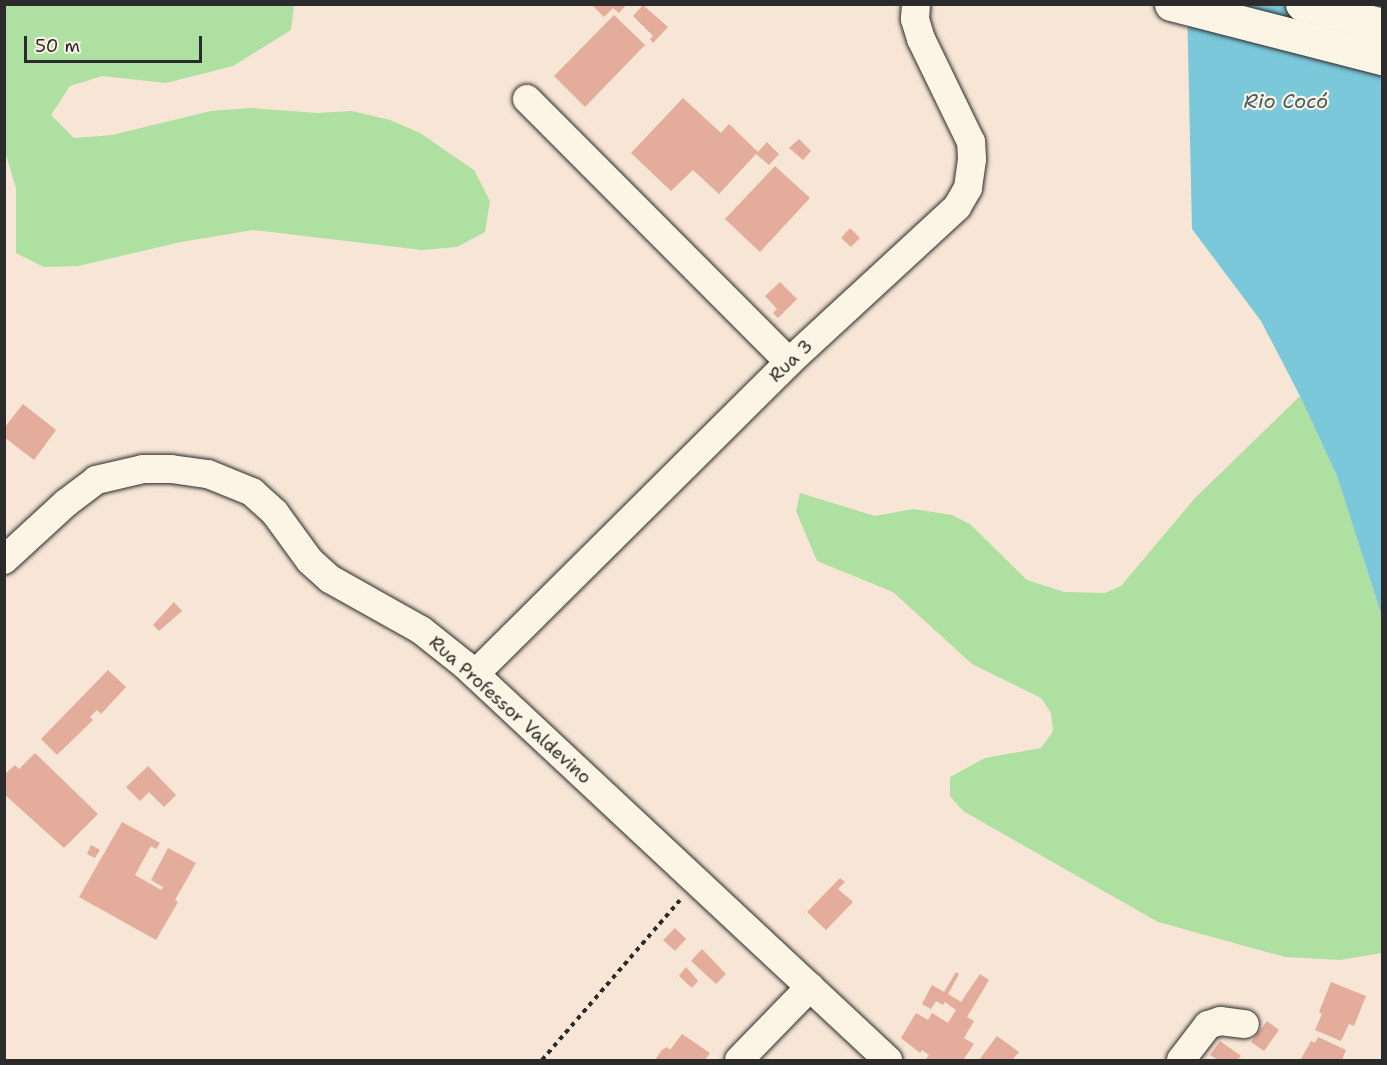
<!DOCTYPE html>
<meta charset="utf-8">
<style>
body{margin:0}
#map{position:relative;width:1387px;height:1065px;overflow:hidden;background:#f7e6d6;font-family:"Shantell Sans",sans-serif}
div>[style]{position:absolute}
.green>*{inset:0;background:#ade0a1}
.water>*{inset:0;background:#7bc8da}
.building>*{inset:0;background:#e4ac9b}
.path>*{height:4px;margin-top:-2px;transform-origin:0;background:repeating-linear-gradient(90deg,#2b2b2b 0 4.5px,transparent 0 9px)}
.roads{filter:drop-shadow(0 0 2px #2b2b2b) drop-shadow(0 0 2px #2b2b2b)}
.street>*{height:28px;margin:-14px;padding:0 14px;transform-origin:14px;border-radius:14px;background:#fcf5e5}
.primary>*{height:33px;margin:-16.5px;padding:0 16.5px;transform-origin:16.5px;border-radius:16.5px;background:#fcf5e5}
span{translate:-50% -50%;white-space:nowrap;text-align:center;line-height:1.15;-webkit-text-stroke:4.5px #fcf5e5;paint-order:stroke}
.street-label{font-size:18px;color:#2b2b2b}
.water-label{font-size:20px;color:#435a60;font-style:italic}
.frame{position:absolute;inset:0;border:6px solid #2b2b2b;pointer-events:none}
.scale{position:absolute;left:24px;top:36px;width:178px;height:27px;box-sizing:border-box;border:3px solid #2b2b2b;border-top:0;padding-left:8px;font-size:18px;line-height:21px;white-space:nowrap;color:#2b2b2b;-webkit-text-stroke:4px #fcf5e5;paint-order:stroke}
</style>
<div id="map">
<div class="green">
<i style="clip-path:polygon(5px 4px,294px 5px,291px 30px,233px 66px,166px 83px,102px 76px,70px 86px,51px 115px,74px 138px,112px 135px,211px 111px,251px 108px,318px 113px,352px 111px,390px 120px,420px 133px,474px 170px,490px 201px,485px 232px,457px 247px,422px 250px,253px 230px,181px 242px,78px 266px,44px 267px,16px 253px,16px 188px,5px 152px)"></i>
<i style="clip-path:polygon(1300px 396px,1337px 476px,1382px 617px,1382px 953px,1340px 960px,1285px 957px,1158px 922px,963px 811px,950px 796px,950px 777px,985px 758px,1041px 748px,1053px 731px,1051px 713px,1041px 698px,972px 664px,893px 592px,817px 561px,796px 511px,800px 493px,875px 516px,913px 509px,952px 515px,970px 524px,1027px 580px,1064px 592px,1105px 593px,1121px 586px,1195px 498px)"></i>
</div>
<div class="water">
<i style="clip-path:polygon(1187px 5px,1382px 5px,1382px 617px,1337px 476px,1300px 396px,1261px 321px,1192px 229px)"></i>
</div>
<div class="building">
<i style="clip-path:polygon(591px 4px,627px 4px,619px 13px,613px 8px,604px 17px)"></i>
<i style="clip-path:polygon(643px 5px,668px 27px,653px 43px,650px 39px,653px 36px,633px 16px)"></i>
<i style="clip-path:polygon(614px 15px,645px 45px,585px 107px,554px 76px)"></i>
<i style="clip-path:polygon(683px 98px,721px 133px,729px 124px,758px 152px,767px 142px,779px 154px,769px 165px,756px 154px,719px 194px,693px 170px,671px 191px,631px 153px)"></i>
<i style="clip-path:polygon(799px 139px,811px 151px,803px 160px,789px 148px)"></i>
<i style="clip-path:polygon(775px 166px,810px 198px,760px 252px,725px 219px)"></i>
<i style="clip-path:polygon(850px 228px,860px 238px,851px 247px,841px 238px)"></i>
<i style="clip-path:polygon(780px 282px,797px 299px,778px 318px,773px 313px,777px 309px,765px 296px)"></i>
<i style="clip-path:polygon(23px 404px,56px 430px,34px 460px,4px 437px,4px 428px)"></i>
<i style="clip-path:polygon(174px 602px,182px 611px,159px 631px,153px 625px)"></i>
<i style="clip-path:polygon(108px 670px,126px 687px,101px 714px,97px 710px,90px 717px,93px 720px,57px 755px,41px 739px)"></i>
<i style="clip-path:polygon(35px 753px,98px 814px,64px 848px,4px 794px,4px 775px,15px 765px,19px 769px)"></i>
<i style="clip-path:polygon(148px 766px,176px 795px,164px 807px,149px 792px,140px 801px,126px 787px)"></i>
<i style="clip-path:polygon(122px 822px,160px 843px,156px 849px,151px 846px,135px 875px,161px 890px,163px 887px,151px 880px,168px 848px,196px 863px,175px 900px,178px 902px,156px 940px,79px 897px)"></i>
<i style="clip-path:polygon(91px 845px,100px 850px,95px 858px,87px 854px)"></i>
<i style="clip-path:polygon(840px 878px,845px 882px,838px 889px,853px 902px,826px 930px,807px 912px)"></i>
<i style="clip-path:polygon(675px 928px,686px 939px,675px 951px,663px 940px)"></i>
<i style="clip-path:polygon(702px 949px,726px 974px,716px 984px,691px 961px)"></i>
<i style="clip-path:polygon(686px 967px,698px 981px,692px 988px,679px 976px)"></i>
<i style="clip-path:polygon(956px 972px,959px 974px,948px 994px,961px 1002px,980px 974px,989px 980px,967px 1017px,974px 1021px,964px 1038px,974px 1044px,963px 1060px,929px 1060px,926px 1059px,929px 1055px,922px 1050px,920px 1053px,901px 1038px,916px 1013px,928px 1020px,932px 1013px,948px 1023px,956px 1010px,945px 1002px,943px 1005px,936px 1001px,931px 1009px,922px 1004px,932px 985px,944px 992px)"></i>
<i style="clip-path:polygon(1331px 982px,1366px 996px,1354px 1026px,1349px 1024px,1341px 1041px,1315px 1030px,1322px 1014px,1319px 1012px)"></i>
<i style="clip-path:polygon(1267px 1021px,1279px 1030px,1264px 1051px,1251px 1042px)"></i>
<i style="clip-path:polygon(682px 1034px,710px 1053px,705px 1060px,655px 1060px,662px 1050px,667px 1047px,670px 1050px)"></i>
<i style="clip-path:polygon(997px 1036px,1019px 1052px,1012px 1060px,979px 1060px)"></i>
<i style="clip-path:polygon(1318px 1037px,1346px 1050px,1342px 1060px,1301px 1059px,1311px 1041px,1315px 1043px)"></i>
<i style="clip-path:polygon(1220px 1041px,1241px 1056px,1237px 1060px,1218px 1060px,1210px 1055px)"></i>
</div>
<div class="path">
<i style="left:542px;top:1060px;width:211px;rotate:-49.2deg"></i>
</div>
<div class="roads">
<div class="street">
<i style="left:527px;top:99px;width:371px;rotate:45.1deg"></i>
<i style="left:4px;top:560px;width:84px;rotate:-42.6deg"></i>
<i style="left:66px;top:503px;width:38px;rotate:-37deg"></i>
<i style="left:96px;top:480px;width:48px;rotate:-13.2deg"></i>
<i style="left:143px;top:469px;width:28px"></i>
<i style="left:171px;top:469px;width:37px;rotate:8deg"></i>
<i style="left:208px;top:474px;width:48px;rotate:22.2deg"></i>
<i style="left:252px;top:492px;width:31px;rotate:42deg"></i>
<i style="left:275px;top:513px;width:59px;rotate:53.9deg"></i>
<i style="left:310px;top:561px;width:27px;rotate:42deg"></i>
<i style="left:330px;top:579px;width:104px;rotate:29.3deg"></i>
<i style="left:421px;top:630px;width:56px;rotate:38.5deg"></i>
<i style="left:465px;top:665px;width:579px;rotate:43.04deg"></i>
<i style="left:475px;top:674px;width:443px;rotate:-44.8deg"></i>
<i style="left:789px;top:362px;width:229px;rotate:-42.7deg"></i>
<i style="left:957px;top:207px;width:22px;rotate:-60deg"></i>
<i style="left:968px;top:188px;width:29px;rotate:-82deg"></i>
<i style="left:972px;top:159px;width:17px;rotate:-93deg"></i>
<i style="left:971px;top:142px;width:114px;rotate:-115.9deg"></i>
<i style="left:921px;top:39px;width:21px;rotate:-107deg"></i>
<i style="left:915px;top:19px;width:15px;rotate:-86deg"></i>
<i style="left:739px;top:1060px;width:102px;rotate:-45.8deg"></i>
<i style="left:1181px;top:1060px;width:44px;rotate:-52.4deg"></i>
<i style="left:1208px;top:1025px;width:13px;rotate:-18deg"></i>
<i style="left:1220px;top:1021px;width:25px;rotate:7deg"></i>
</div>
<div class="primary">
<i style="left:1171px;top:4px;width:218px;rotate:14.4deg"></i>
<i style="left:1302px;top:4px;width:83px;rotate:14.7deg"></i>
</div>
</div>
<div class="street-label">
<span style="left:791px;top:361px;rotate:-44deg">Rua 3</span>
<span style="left:510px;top:710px;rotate:42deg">Rua Professor Valdevino</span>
</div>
<div class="water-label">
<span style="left:1286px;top:101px">Rio Cocó</span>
</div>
<div class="frame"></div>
<div class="scale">50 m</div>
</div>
